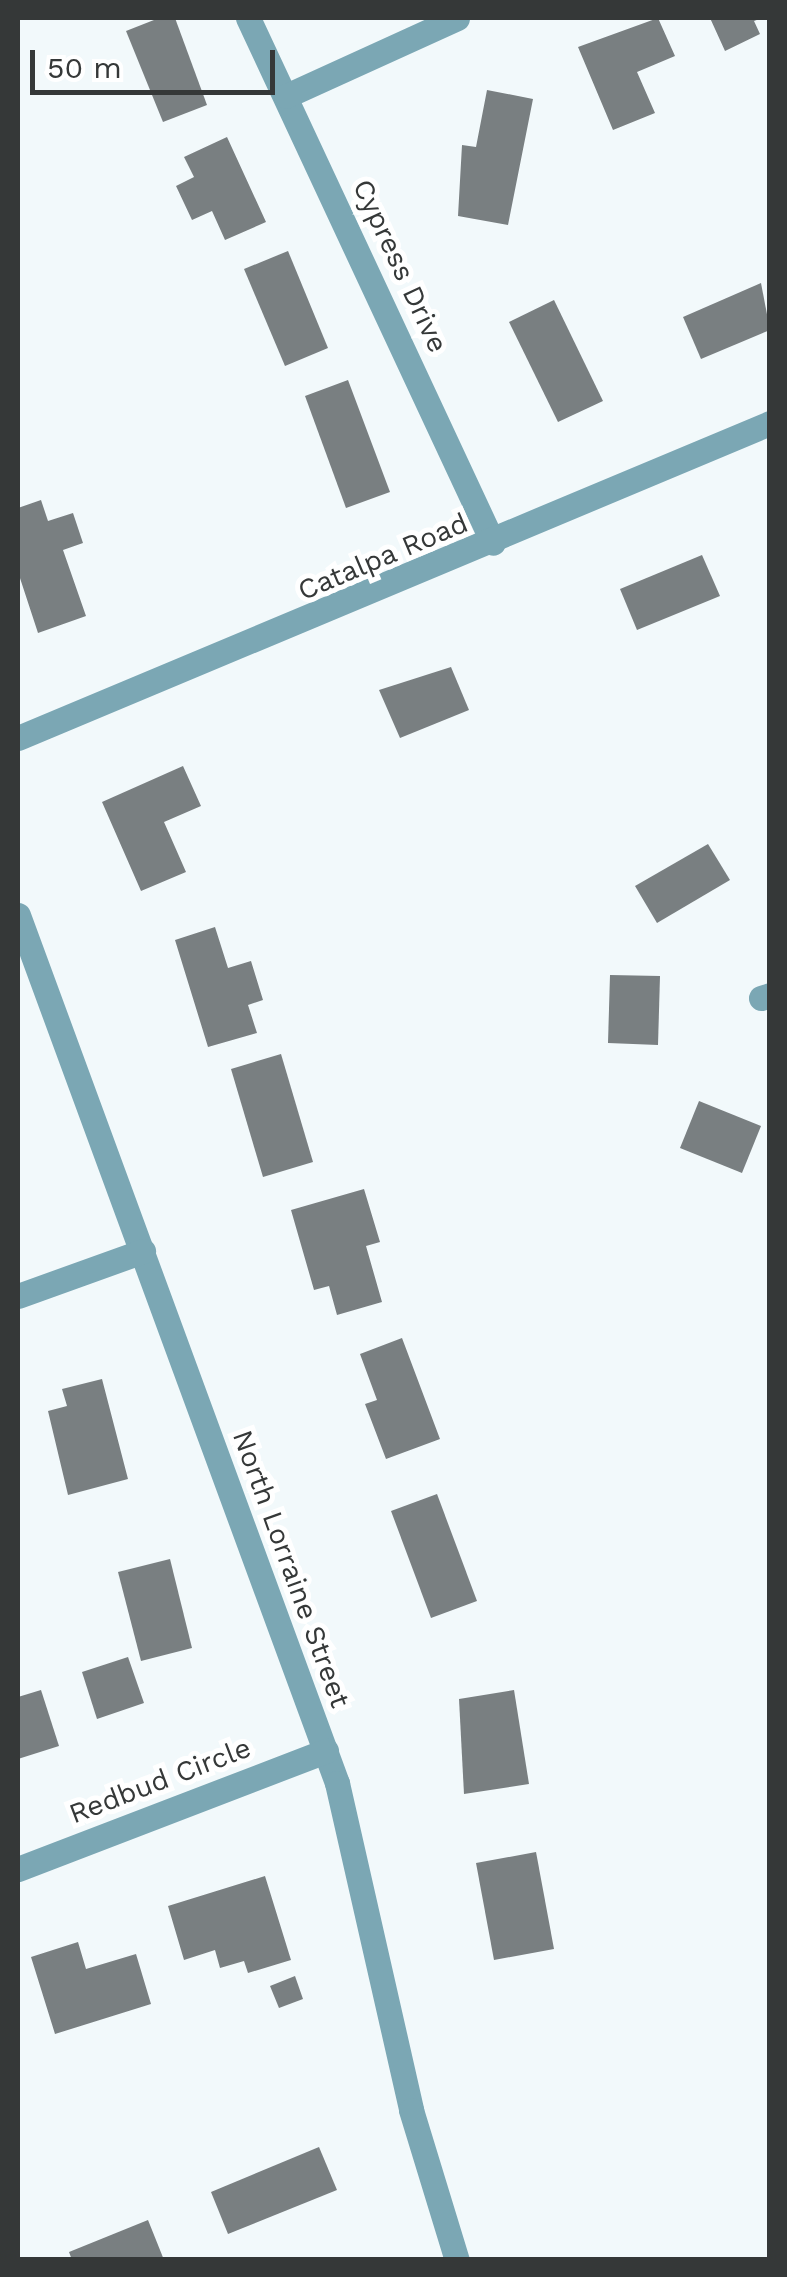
<!DOCTYPE html>
<style>
body{margin:0}
#map{position:relative;width:787px;height:2277px;overflow:hidden;background:#f2f9fb;font-family:"Work Sans",sans-serif}
div>[style]{position:absolute}
.building>*{inset:0;background:#797f81}
.minor>*{height:25px;margin:-12.5px;padding:0 12.5px;transform-origin:12.5px;border-radius:12.5px;background:#7ba7b4}
span{translate:-50% -50%;white-space:nowrap;text-align:center;line-height:1.15;-webkit-text-stroke:10px #fff;paint-order:stroke}
.street-label{font-size:28px;color:#353838}
.frame{position:absolute;inset:0;border:20px solid #353838;pointer-events:none}
.scale{position:absolute;left:30px;top:50px;width:245px;height:45px;box-sizing:border-box;border:5px solid #353838;border-top:0;padding-left:12px;font-size:30px;line-height:35px;white-space:nowrap;color:#353838;-webkit-text-stroke:8px #fff;paint-order:stroke}
</style>
<div id="map">
<div class="building">
<i style="clip-path:polygon(159px 18px,175px 18px,207px 105px,163px 122px,126px 31px)"></i>
<i style="clip-path:polygon(658px 18px,675px 56px,637px 72px,655px 113px,613px 130px,578px 47px)"></i>
<i style="clip-path:polygon(710px 18px,762px 18px,754px 21px,760px 34px,725px 51px)"></i>
<i style="clip-path:polygon(487px 90px,533px 99px,508px 225px,458px 216px,462px 145px,476px 147px)"></i>
<i style="clip-path:polygon(227px 137px,266px 222px,225px 240px,212px 211px,192px 220px,176px 186px,194px 177px,184px 157px)"></i>
<i style="clip-path:polygon(288px 251px,328px 348px,285px 366px,244px 269px)"></i>
<i style="clip-path:polygon(761px 283px,770px 330px,701px 359px,683px 317px)"></i>
<i style="clip-path:polygon(554px 300px,603px 401px,558px 422px,509px 322px)"></i>
<i style="clip-path:polygon(348px 380px,390px 492px,346px 508px,305px 396px)"></i>
<i style="clip-path:polygon(41px 500px,48px 521px,73px 513px,83px 543px,63px 550px,86px 616px,38px 633px,18px 572px,18px 508px)"></i>
<i style="clip-path:polygon(702px 555px,720px 596px,637px 630px,620px 589px)"></i>
<i style="clip-path:polygon(451px 667px,469px 710px,400px 738px,379px 690px)"></i>
<i style="clip-path:polygon(183px 766px,201px 806px,164px 822px,186px 872px,141px 891px,102px 802px)"></i>
<i style="clip-path:polygon(708px 844px,730px 880px,657px 923px,635px 886px)"></i>
<i style="clip-path:polygon(215px 927px,228px 968px,251px 961px,263px 1000px,248px 1005px,257px 1033px,208px 1047px,175px 940px)"></i>
<i style="clip-path:polygon(610px 975px,660px 976px,658px 1045px,608px 1043px)"></i>
<i style="clip-path:polygon(281px 1054px,313px 1162px,263px 1177px,231px 1069px)"></i>
<i style="clip-path:polygon(699px 1101px,761px 1126px,742px 1173px,680px 1148px)"></i>
<i style="clip-path:polygon(364px 1189px,380px 1242px,366px 1246px,382px 1302px,337px 1315px,329px 1286px,314px 1290px,291px 1210px)"></i>
<i style="clip-path:polygon(402px 1338px,440px 1439px,386px 1459px,365px 1404px,377px 1400px,360px 1354px)"></i>
<i style="clip-path:polygon(102px 1379px,128px 1479px,68px 1495px,48px 1411px,67px 1406px,62px 1389px)"></i>
<i style="clip-path:polygon(437px 1494px,477px 1601px,431px 1618px,391px 1511px)"></i>
<i style="clip-path:polygon(170px 1559px,192px 1648px,141px 1661px,118px 1572px)"></i>
<i style="clip-path:polygon(128px 1657px,144px 1703px,97px 1719px,82px 1672px)"></i>
<i style="clip-path:polygon(41px 1690px,59px 1746px,18px 1759px,18px 1697px)"></i>
<i style="clip-path:polygon(514px 1690px,529px 1784px,464px 1794px,459px 1699px)"></i>
<i style="clip-path:polygon(536px 1852px,554px 1949px,494px 1960px,476px 1863px)"></i>
<i style="clip-path:polygon(265px 1876px,291px 1960px,248px 1973px,244px 1961px,220px 1968px,215px 1950px,184px 1960px,168px 1906px)"></i>
<i style="clip-path:polygon(78px 1942px,86px 1969px,136px 1954px,151px 2004px,55px 2034px,31px 1957px)"></i>
<i style="clip-path:polygon(295px 1976px,303px 1999px,279px 2008px,270px 1986px)"></i>
<i style="clip-path:polygon(319px 2147px,337px 2190px,228px 2234px,211px 2192px)"></i>
<i style="clip-path:polygon(148px 2220px,164px 2260px,72px 2260px,69px 2252px)"></i>
</div>
<div class="minor">
<i style="left:248px;top:18px;width:579px;rotate:64.98deg"></i>
<i style="left:286px;top:96px;width:188px;rotate:-24.5deg"></i>
<i style="left:18px;top:738px;width:815px;rotate:-22.73deg"></i>
<i style="left:18px;top:915px;width:925px;rotate:69.82deg"></i>
<i style="left:337px;top:1783px;width:335px;rotate:77.2deg"></i>
<i style="left:411px;top:2110px;width:157px;rotate:73deg"></i>
<i style="left:761px;top:998px;width:9px;rotate:-18deg"></i>
<i style="left:18px;top:1296px;width:133px;rotate:-19.8deg"></i>
<i style="left:18px;top:1869px;width:330px;rotate:-21deg"></i>
</div>
<div class="street-label">
<span style="left:400px;top:266px;rotate:65deg">Cypress Drive</span>
<span style="left:383px;top:557px;rotate:-23deg">Catalpa Road</span>
<span style="left:291px;top:1569px;rotate:70deg">North Lorraine Street</span>
<span style="left:160px;top:1781px;rotate:-21deg">Redbud Circle</span>
</div>
<div class="frame"></div>
<div class="scale">50 m</div>
</div>
